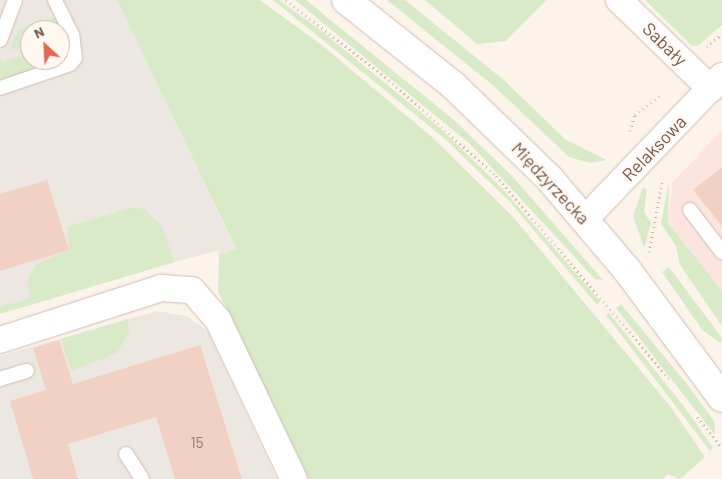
<!DOCTYPE html>
<meta charset="utf-8">
<style>
body{margin:0}
#map{position:relative;width:722px;height:479px;overflow:hidden;background:#fcf4ea;font-family:Barlow,sans-serif}
div>[style]{position:absolute}
.commercial>*{inset:0;background:#fbe5de}
.industrial>*{inset:0;background:#ede7e2}
.green>*{inset:0;background:#d8eac8}
.building>*{inset:0;background:#f0d1c3}
.path>*{height:3px;margin-top:-1.5px;transform-origin:0;background:repeating-linear-gradient(90deg,#d6b4a5 0 1px,transparent 0 5px)}
.roads{filter:drop-shadow(0 0 1px #d0bdb2) drop-shadow(0 0 1px #d0bdb2)}
.service>*{height:14px;margin:-7px;padding:0 7px;transform-origin:7px;border-radius:7px;background:#fff}
.minor>*{height:26px;margin:-13px;padding:0 13px;transform-origin:13px;border-radius:13px;background:#fff}
.secondary>*{height:28px;margin:-14px;padding:0 14px;transform-origin:14px;border-radius:14px;background:#fff}
span{translate:-50% -50%;white-space:nowrap;text-align:center;line-height:1.15;-webkit-text-stroke:5px #fef8f0;paint-order:stroke}
.number-label{font-size:15px;color:#94776b}
.number-label span{-webkit-text-stroke-width:0}
.street-label{font-size:18px;color:#76594e}
.north{position:absolute;left:20px;top:20px;width:50px;height:50px;box-sizing:border-box;background:#fef8f0;border:1px solid #c8b8af;border-radius:50%;rotate:335deg;font-size:14px;font-weight:700;line-height:20px;text-align:center;color:#76594e}
.north::after{content:'';display:block;margin:auto;width:18px;height:22px;background:#e06955;clip-path:polygon(50% 0,100% 100%,50% 72%,0 100%)}
</style>
<div id="map">
<div class="commercial">
<i style="clip-path:polygon(722px 130px,722px 291px,668px 223px,672px 183px)"></i>
</div>
<div class="industrial">
<i style="clip-path:polygon(evenodd,0 0,117px 0,236px 250px,219px 255px,217px 251px,0 307px,0 0,30px 30px,60px 30px,60px 60px,30px 60px,30px 30px)"></i>
<i style="clip-path:polygon(157px 311px,186px 316px,207px 330px,277px 479px,0 479px,0 356px)"></i>
</div>
<div class="green">
<i style="clip-path:polygon(117px 0,260px 0,319px 43px,432px 137px,513px 217px,670px 406px,705px 457px,680px 479px,667px 474px,663px 479px,309px 479px,218px 291px,219px 255px,236px 249px)"></i>
<i style="clip-path:polygon(273px 0,279px 0,323px 32px,441px 129px,502px 188px,600px 301px,597px 305px,510px 202px,444px 138px)"></i>
<i style="clip-path:polygon(295px 0,306px 0,317px 9px,454px 120px,512px 176px,603px 280px,595px 279px,470px 144px)"></i>
<i style="clip-path:polygon(387px 0,405px 0,505px 81px,566px 140px,607px 160px,590px 163px,569px 157px,495px 87px)"></i>
<i style="clip-path:polygon(425px 0,547px 0,506px 41px,477px 44px)"></i>
<i style="clip-path:polygon(645px 0,722px 0,722px 25px,699px 45px,692px 46px)"></i>
<i style="clip-path:polygon(58px 16px,62px 26px,30px 30px,30px 60px,60px 60px,60px 42px,68px 39px,71px 53px,65px 59px,0 81px,0 58px,3px 62px,29px 54px,26px 45px,10px 50px,18px 30px)"></i>
<i style="clip-path:polygon(669px 181px,668px 223px,722px 291px,722px 326px,680px 265px,676px 246px,661px 224px)"></i>
<i style="clip-path:polygon(643px 187px,647px 190px,644px 212px,651px 223px,644px 248px,633px 216px)"></i>
<i style="clip-path:polygon(130px 208px,145px 209px,161px 225px,175px 262px,0 314px,0 307px,30px 298px,27px 282px,35px 265px,69px 250px,67px 227px)"></i>
<i style="clip-path:polygon(669px 267px,722px 338px,721px 343px,703px 331px,662px 272px)"></i>
<i style="clip-path:polygon(621px 304px,687px 384px,714px 421px,715px 435px,616px 308px)"></i>
<i style="clip-path:polygon(609px 313px,686px 409px,713px 448px,710px 451px,606px 315px)"></i>
<i style="clip-path:polygon(128px 319px,129px 333px,117px 353px,71px 371px,61px 339px)"></i>
</div>
<div class="building">
<i style="clip-path:polygon(722px 167px,722px 226px,693px 190px)"></i>
<i style="clip-path:polygon(47px 180px,69px 250px,0 271px,0 194px)"></i>
<i style="clip-path:polygon(59px 340px,73px 384px,200px 345px,242px 479px,175px 479px,156px 417px,68px 444px,78px 479px,33px 479px,10px 401px,46px 390px,33px 348px)"></i>
</div>
<div class="path">
<i style="left:286px;top:0;width:130px;rotate:37.8deg"></i>
<i style="left:389px;top:80px;width:144px;rotate:41.9deg"></i>
<i style="left:496px;top:176px;width:268px;rotate:49.5deg"></i>
<i style="left:707px;top:47px;width:20px;rotate:-41deg"></i>
<i style="left:630px;top:131px;width:17px;rotate:-73deg"></i>
<i style="left:635px;top:115px;width:34px;rotate:-37deg"></i>
<i style="left:649px;top:252px;width:71px;rotate:-79.5deg"></i>
<i style="left:697px;top:417px;width:40px;rotate:51deg"></i>
</div>
<div class="roads">
<div class="service">
<i style="left:0;top:40px;width:43px;rotate:-69.4deg"></i>
<i style="left:0;top:88px;width:74px;rotate:-18.9deg"></i>
<i style="left:70px;top:64px;width:8px;rotate:-50deg"></i>
<i style="left:75px;top:58px;width:23px;rotate:-97deg"></i>
<i style="left:72px;top:35px;width:39px;rotate:-116deg"></i>
<i style="left:690px;top:210px;width:53px;rotate:52.7deg"></i>
<i style="left:0;top:379px;width:28px;rotate:-17deg"></i>
<i style="left:126px;top:454px;width:30px;rotate:57deg"></i>
</div>
<div class="minor">
<i style="left:619px;top:0;width:128px;rotate:44.1deg"></i>
<i style="left:585px;top:219px;width:198px;rotate:-46.2deg"></i>
<i style="left:0;top:340px;width:169px;rotate:-17.9deg"></i>
<i style="left:161px;top:288px;width:31px;rotate:4deg"></i>
<i style="left:192px;top:290px;width:40px;rotate:49deg"></i>
<i style="left:218px;top:320px;width:176px;rotate:64.5deg"></i>
</div>
<div class="secondary">
<i style="left:346px;top:0;width:138px;rotate:38.5deg"></i>
<i style="left:454px;top:86px;width:132px;rotate:44.1deg"></i>
<i style="left:549px;top:178px;width:121px;rotate:49.7deg"></i>
<i style="left:627px;top:270px;width:159px;rotate:53.4deg"></i>
</div>
</div>
<div class="number-label">
<span style="left:197px;top:443px">15</span>
</div>
<div class="street-label">
<span style="left:665px;top:44px;rotate:44deg">Sabały</span>
<span style="left:654px;top:148px;rotate:-46deg">Relaksowa</span>
<span style="left:551px;top:183px;rotate:47deg">Międzyrzecka</span>
</div>
<div class="north">N</div>
</div>
